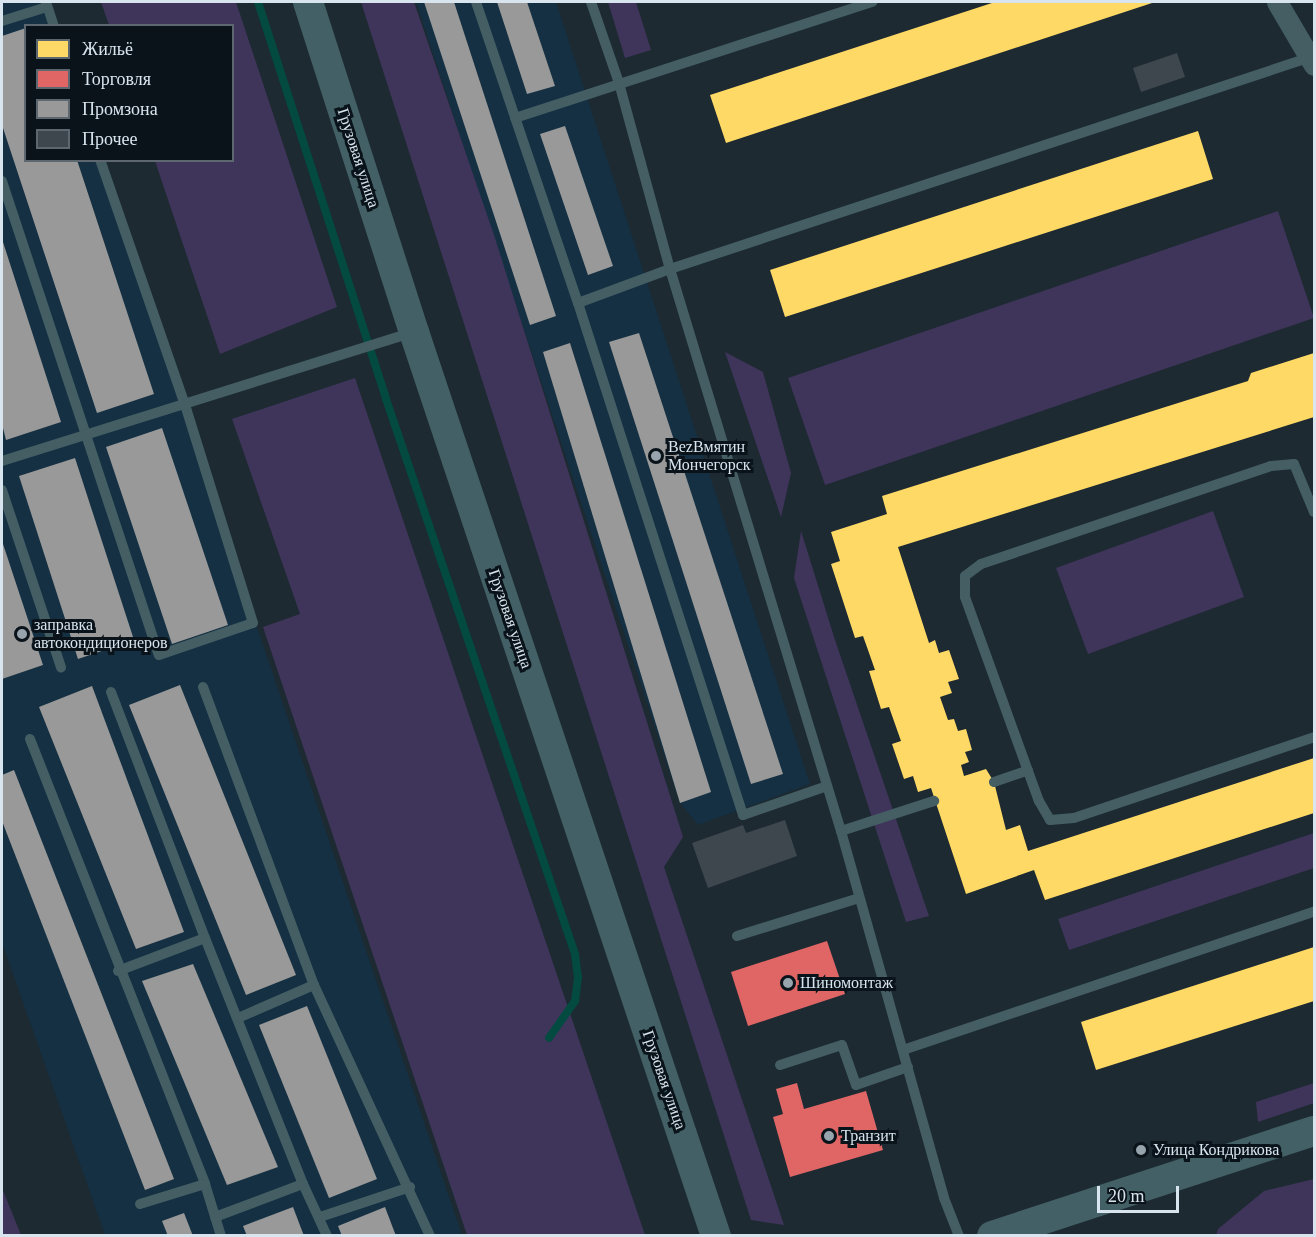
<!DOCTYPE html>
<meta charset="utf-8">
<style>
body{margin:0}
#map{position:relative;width:1316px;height:1237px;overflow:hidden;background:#1d2a32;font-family:Georgia,serif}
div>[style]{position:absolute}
.built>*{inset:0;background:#143042}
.green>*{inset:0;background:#3f355a}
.homes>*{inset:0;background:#ffd966}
.shops>*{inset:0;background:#e06666}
.industry>*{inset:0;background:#999}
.stream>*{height:8px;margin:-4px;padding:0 4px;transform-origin:4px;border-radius:4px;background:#034a41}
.building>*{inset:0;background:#3e464e}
.lane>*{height:10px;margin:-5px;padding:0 5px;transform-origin:5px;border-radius:5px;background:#445e64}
.street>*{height:21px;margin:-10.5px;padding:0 10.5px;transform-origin:10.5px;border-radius:10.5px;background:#445e64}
.secondary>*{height:30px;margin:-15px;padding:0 15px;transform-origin:15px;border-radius:15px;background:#426065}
.dots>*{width:16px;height:16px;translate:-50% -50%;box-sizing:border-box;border:3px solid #091319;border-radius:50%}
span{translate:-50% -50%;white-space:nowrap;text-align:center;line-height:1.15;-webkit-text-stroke:6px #091319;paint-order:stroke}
.street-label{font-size:16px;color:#d8e5ef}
.poi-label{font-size:16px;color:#d8e5ef}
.left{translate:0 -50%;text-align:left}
.frame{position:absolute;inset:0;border:3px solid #d8e5ef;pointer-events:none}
.legend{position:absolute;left:24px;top:24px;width:210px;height:138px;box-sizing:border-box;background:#091319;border:2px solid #5c676f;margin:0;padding:8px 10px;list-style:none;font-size:18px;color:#d8e5ef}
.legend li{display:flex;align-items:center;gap:12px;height:30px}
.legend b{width:30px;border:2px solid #5c676f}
.scale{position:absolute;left:1097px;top:1186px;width:82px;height:27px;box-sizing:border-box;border:3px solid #d8e5ef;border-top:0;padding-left:8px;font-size:18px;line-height:21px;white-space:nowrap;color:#d8e5ef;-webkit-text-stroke:4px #091319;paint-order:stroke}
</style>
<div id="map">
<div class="built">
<i style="clip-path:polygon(2px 2px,45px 2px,54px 25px,26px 26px,26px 160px,100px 161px,462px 1235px,105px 1235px,2px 943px)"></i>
<i style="clip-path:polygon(416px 2px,556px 2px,810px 784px,698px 825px,680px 803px)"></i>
</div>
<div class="green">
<i style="clip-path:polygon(101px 2px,236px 2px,337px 307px,220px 354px,155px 161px,232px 160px,232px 26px,109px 25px)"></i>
<i style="clip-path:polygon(361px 2px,414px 2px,495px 238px,683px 837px,664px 867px,784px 1225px,751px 1220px)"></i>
<i style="clip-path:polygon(608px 2px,636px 2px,651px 50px,625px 58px)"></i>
<i style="clip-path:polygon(1278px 211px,1314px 318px,825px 485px,788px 378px)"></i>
<i style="clip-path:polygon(725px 352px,763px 372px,791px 473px,781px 517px)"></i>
<i style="clip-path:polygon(355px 378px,645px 1235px,467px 1235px,263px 627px,300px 614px,232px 419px)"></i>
<i style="clip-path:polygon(1213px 511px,1244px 597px,1088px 654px,1056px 568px)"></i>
<i style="clip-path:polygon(801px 531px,835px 640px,929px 916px,906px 922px,794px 578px)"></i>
<i style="clip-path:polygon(1314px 833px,1314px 868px,1069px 950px,1058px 919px)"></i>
<i style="clip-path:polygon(1314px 1083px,1314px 1103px,1258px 1122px,1256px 1102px)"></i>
<i style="clip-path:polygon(1314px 1179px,1314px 1235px,1216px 1235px,1218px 1229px,1264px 1191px)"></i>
<i style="clip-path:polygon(2px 1188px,21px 1235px,2px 1235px)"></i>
</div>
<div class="homes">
<i style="clip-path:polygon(995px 2px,1152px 3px,726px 143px,710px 95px)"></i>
<i style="clip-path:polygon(1198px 131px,1213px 179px,785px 317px,770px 270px)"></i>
<i style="clip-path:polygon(1314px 353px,1314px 417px,898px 547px,929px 643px,935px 640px,939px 653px,949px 650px,959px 679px,948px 682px,952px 693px,940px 697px,948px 720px,954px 719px,958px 731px,966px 729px,972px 750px,965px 752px,969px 762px,961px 765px,964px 776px,986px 769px,994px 782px,1006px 830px,1020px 825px,1028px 851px,1314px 758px,1314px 813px,1045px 900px,1034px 870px,966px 894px,931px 788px,918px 792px,913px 776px,904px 779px,892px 744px,901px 741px,889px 707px,881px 709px,869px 671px,875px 670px,868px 650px,863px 636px,855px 638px,831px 564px,840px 561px,831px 532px,887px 514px,882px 496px,1248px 381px,1251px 373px)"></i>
<i style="clip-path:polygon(1314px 947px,1314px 1001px,1096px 1070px,1081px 1022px)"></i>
</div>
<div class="shops">
<i style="clip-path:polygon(827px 941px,845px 994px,748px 1026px,731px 972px)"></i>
<i style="clip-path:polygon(797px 1083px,804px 1109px,866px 1091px,883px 1150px,790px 1177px,773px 1117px,783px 1114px,776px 1089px)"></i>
</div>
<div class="industry">
<i style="clip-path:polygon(424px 2px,454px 2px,556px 316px,530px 325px)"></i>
<i style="clip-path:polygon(497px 2px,527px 2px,555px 86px,527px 94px)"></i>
<i style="clip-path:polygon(26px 28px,26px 160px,77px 160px,154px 394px,97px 413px,2px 125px,2px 36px)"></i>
<i style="clip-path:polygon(565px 126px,613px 266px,588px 275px,540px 134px)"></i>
<i style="clip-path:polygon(2px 239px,61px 422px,6px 440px,2px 424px)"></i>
<i style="clip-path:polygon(639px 333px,783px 774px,751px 784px,609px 342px)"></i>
<i style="clip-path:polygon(570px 343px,711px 792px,680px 803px,543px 352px)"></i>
<i style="clip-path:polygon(162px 428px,228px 625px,172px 644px,106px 447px)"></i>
<i style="clip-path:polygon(75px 458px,134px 640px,78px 659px,19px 476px)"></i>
<i style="clip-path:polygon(2px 541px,43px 665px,2px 679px)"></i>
<i style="clip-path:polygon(180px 685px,296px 975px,246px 995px,129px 705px)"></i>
<i style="clip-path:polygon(92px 686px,184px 932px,136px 949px,39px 707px)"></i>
<i style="clip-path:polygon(14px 770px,174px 1179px,145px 1190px,2px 821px,2px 775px)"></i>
<i style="clip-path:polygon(193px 964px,278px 1167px,227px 1185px,142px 981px)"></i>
<i style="clip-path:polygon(307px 1006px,377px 1179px,329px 1198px,259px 1025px)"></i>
<i style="clip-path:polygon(293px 1207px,304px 1236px,247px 1236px,243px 1226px)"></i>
<i style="clip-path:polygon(385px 1207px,396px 1236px,342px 1236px,338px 1226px)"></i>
<i style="clip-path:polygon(184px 1213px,193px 1236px,168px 1236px,162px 1221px)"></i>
</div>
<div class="stream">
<i style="left:258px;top:2px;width:417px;rotate:72.1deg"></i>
<i style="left:386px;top:399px;width:586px;rotate:71.19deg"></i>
<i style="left:575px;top:954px;width:23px;rotate:83deg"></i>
<i style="left:578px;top:977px;width:24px;rotate:97deg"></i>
<i style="left:575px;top:1001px;width:45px;rotate:125.1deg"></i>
</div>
<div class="building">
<i style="clip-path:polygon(1177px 53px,1185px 77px,1141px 92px,1133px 68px)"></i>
<i style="clip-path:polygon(785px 820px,797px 856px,708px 888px,692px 843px,743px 825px,746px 833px)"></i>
</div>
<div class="lane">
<i style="left:46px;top:2px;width:25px;rotate:72deg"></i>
<i style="left:476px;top:2px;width:318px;rotate:71.3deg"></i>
<i style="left:578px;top:303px;width:538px;rotate:72.14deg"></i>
<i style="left:743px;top:815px;width:89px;rotate:-19deg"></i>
<i style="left:591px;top:2px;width:86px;rotate:70.9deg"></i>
<i style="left:619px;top:83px;width:193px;rotate:74.7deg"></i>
<i style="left:670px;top:269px;width:587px;rotate:73.08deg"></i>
<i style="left:841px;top:831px;width:381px;rotate:74.3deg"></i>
<i style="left:944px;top:1198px;width:41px;rotate:68.5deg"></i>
<i style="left:2px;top:21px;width:47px;rotate:-17.3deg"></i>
<i style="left:515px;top:118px;width:376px;rotate:-18deg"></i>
<i style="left:2px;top:181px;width:499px;rotate:71.7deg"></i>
<i style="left:159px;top:655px;width:99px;rotate:-18.8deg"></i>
<i style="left:253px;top:623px;width:232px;rotate:-107.3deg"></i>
<i style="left:184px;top:402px;width:256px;rotate:-109.1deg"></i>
<i style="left:578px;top:303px;width:98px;rotate:-20.3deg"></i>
<i style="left:670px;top:269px;width:675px;rotate:-18.3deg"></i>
<i style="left:2px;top:461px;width:431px;rotate:-17.4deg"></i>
<i style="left:2px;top:490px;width:187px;rotate:71.6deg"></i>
<i style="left:1314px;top:512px;width:52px;rotate:-112.6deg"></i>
<i style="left:1294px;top:464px;width:23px;rotate:175deg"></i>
<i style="left:1271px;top:466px;width:306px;rotate:161.3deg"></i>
<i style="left:981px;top:564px;width:20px;rotate:143deg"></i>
<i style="left:965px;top:576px;width:21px;rotate:90deg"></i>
<i style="left:965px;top:597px;width:217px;rotate:70.1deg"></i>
<i style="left:1039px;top:801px;width:22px;rotate:60deg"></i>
<i style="left:1050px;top:820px;width:24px;rotate:-5deg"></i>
<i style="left:1074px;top:818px;width:253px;rotate:-18.6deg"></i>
<i style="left:203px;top:687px;width:318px;rotate:69.6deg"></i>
<i style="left:314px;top:985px;width:277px;rotate:65.2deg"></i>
<i style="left:111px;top:692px;width:263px;rotate:69.1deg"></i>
<i style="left:205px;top:938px;width:265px;rotate:68.3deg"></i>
<i style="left:303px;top:1184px;width:57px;rotate:65.2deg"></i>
<i style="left:30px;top:739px;width:478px;rotate:68.5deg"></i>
<i style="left:205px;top:1184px;width:54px;rotate:72.9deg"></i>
<i style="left:994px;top:782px;width:36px;rotate:-19deg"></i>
<i style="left:841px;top:831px;width:98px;rotate:-17.9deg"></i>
<i style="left:737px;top:936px;width:128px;rotate:-17.3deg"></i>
<i style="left:118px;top:971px;width:93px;rotate:-20.8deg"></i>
<i style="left:238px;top:1018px;width:83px;rotate:-23.5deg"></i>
<i style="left:903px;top:1050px;width:434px;rotate:-18.6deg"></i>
<i style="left:780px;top:1065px;width:65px;rotate:-17.9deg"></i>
<i style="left:842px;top:1045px;width:42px;rotate:70.7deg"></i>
<i style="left:856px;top:1085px;width:55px;rotate:-19.1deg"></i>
<i style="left:140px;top:1204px;width:68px;rotate:-17.1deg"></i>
<i style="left:215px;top:1217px;width:94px;rotate:-20.6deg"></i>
<i style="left:320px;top:1217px;width:95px;rotate:-18.4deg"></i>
</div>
<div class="street">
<i style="left:1277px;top:2px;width:73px;rotate:59.6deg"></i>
</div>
<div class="secondary">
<i style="left:308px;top:2px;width:347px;rotate:72.2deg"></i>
<i style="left:414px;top:332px;width:953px;rotate:71.53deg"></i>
<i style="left:992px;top:1236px;width:339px;rotate:-18.1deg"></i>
</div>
<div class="dots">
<i style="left:656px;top:456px;background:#97a4ad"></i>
<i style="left:22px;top:634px;background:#97a4ad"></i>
<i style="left:788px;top:983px;background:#97a4ad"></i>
<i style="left:829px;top:1136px;background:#97a4ad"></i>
<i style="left:1141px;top:1150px;background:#97a4ad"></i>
</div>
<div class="street-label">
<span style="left:358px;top:158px;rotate:72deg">Грузовая улица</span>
<span style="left:510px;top:619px;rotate:71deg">Грузовая улица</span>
<span style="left:664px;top:1080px;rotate:71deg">Грузовая улица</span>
</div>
<div class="poi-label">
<span class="left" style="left:668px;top:456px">BezВмятин<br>Мончегорск</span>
<span class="left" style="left:34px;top:634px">заправка<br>автокондиционеров</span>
<span class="left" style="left:800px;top:983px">Шиномонтаж</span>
<span class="left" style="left:841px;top:1136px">Транзит</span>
<span class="left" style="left:1153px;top:1150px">Улица Кондрикова</span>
</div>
<div class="frame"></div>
<ul class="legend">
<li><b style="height:16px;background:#ffd966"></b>Жильё</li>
<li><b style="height:16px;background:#e06666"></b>Торговля</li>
<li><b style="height:16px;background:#999"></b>Промзона</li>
<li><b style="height:16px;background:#3e464e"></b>Прочее</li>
</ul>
<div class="scale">20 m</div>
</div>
